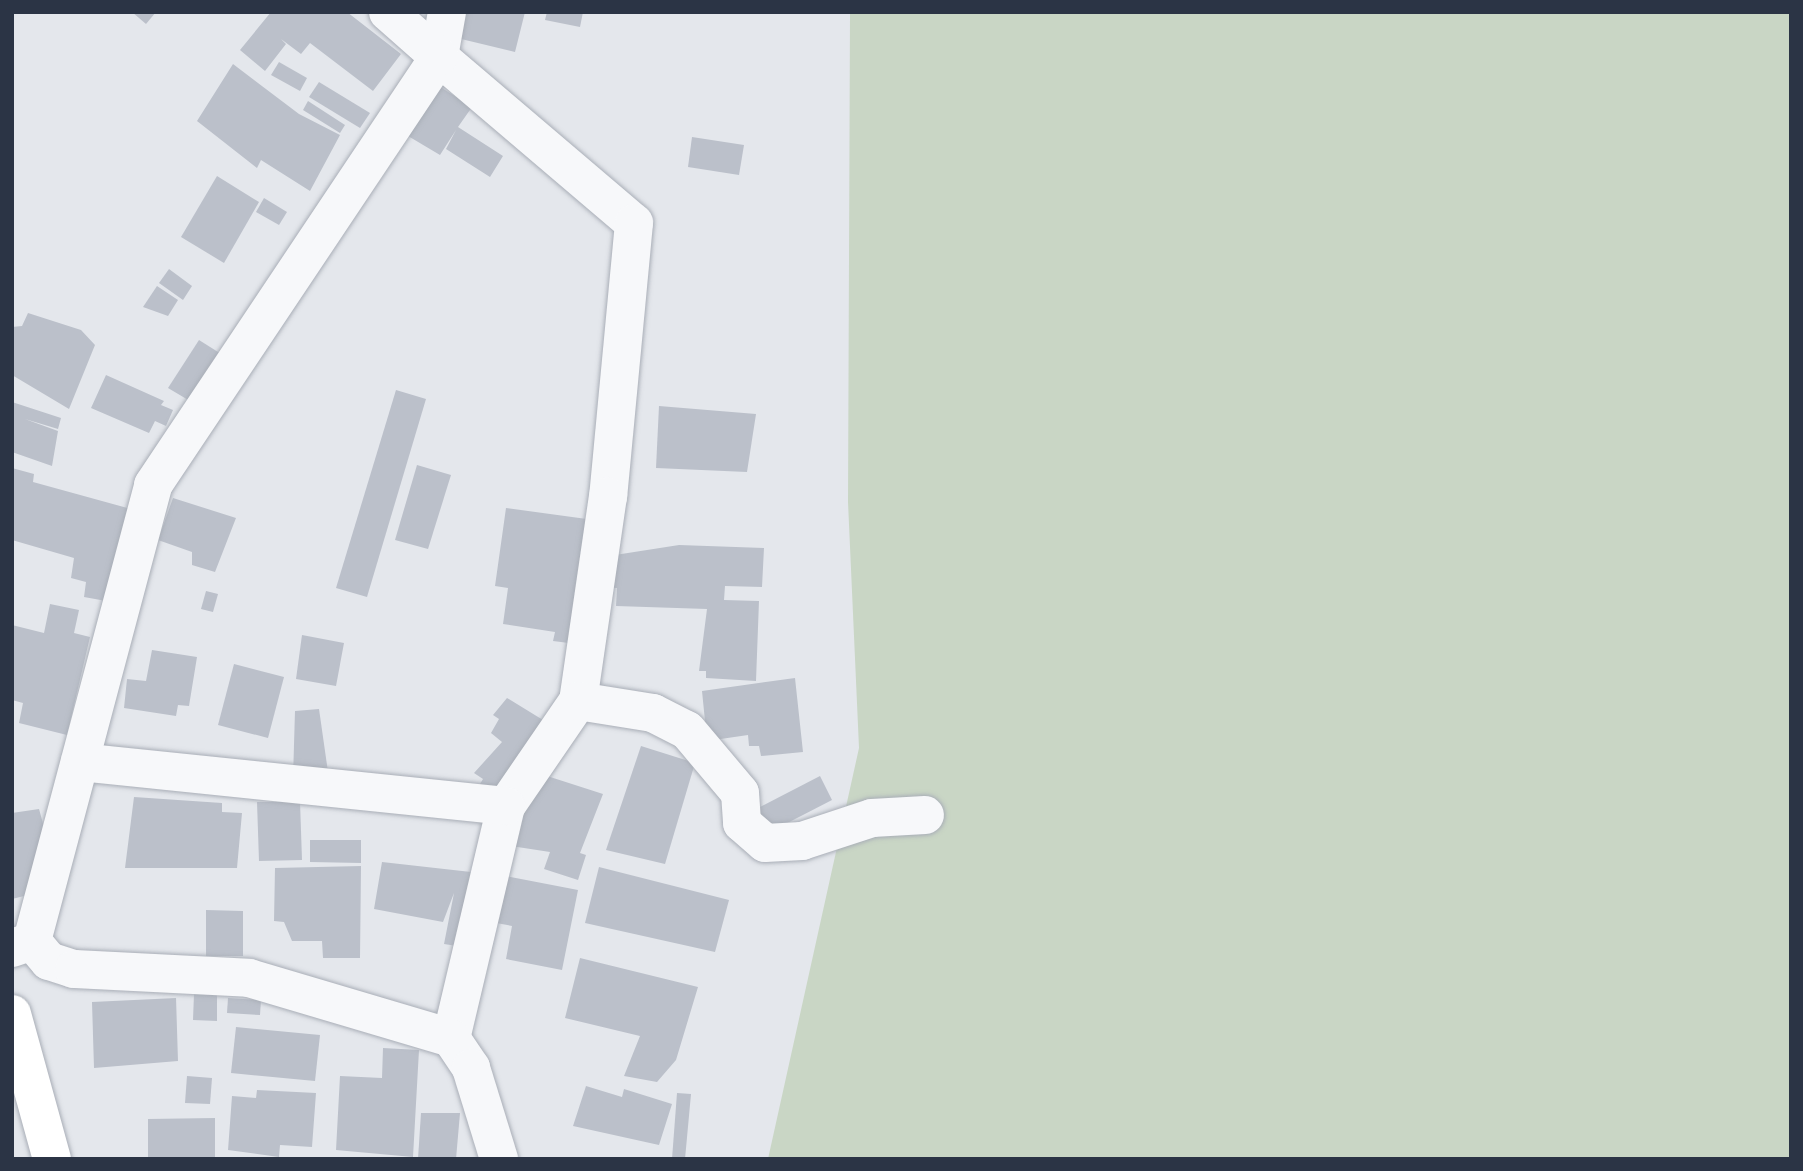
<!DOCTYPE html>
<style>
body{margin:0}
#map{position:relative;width:1803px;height:1171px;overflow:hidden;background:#e4e7ec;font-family:Montserrat,sans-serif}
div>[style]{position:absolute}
.green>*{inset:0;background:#c9d6c5}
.building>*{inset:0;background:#bbc0ca}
.roads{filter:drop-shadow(0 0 2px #a9aeb7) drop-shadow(0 0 2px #a9aeb7)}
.minor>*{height:38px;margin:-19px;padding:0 19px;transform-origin:19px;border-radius:19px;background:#f7f8fa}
.major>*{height:38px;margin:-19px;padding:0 19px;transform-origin:19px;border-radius:19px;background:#fff}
span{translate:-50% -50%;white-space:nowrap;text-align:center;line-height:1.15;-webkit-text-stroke:6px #f4f6f9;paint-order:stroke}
.frame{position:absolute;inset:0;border:14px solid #2b3445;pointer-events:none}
</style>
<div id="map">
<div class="green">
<i style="clip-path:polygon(850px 12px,1791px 12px,1791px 1159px,768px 1159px,859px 748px,848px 502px)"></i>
</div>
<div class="building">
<i style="clip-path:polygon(132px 12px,156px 12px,146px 24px)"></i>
<i style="clip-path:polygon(271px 12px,347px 12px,401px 54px,373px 91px,310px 43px,301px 54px,281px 39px,286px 44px,265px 71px,240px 50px)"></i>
<i style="clip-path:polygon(463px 12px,525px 12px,515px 52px,457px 38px)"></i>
<i style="clip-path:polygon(547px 12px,583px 12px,580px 27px,545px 20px)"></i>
<i style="clip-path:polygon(279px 62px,307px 78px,300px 91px,271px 75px)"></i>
<i style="clip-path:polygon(233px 64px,299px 114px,340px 135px,310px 191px,261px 160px,257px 168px,197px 121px)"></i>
<i style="clip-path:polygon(319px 82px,370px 113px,360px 128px,309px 97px)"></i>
<i style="clip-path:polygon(434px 83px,472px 107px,458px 127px,503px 156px,490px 177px,446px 149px,456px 130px,440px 155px,403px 133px)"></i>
<i style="clip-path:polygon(308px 101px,345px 125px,340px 133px,303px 110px)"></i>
<i style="clip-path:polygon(692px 137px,744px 145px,739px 175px,688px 167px)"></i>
<i style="clip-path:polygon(217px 176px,259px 202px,224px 263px,181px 237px)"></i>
<i style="clip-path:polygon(264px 198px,287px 212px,279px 225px,256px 212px)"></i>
<i style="clip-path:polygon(169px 269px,192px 286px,183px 300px,159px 283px)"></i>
<i style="clip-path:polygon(157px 286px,178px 300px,168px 316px,143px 307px)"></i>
<i style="clip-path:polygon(28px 313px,81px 330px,95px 345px,69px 409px,12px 375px,12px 327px,22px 326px)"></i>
<i style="clip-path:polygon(199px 340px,226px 357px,195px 404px,168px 388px)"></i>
<i style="clip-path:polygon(106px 375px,164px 401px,161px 405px,173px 410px,166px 426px,155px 421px,149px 433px,91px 408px)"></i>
<i style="clip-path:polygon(396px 390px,426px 399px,367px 597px,336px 588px)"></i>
<i style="clip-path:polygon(12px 402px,61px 418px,58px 429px,25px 419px,58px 431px,52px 466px,12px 452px)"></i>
<i style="clip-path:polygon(659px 406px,756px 414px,747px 472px,656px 468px)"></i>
<i style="clip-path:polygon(417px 465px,451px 475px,428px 549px,395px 540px)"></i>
<i style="clip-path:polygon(12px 468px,34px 474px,33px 482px,131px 509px,106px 601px,84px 597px,86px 582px,71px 578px,74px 558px,12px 540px)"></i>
<i style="clip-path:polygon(173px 498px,236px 518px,215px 572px,192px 565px,192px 552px,158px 540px)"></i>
<i style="clip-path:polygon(506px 508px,594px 520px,577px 644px,553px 641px,555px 632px,503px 624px,508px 588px,495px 586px)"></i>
<i style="clip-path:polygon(679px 545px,764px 548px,762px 587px,725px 586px,724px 600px,759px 601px,756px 681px,706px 678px,706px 671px,699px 671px,707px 609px,616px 606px,617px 588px,610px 588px,615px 555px)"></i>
<i style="clip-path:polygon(206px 591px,218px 594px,213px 612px,201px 609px)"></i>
<i style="clip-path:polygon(50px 604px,79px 610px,74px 633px,90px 637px,67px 735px,19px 723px,23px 703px,12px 700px,12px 625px,44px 633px)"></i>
<i style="clip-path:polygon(302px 635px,344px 643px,336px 686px,296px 679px)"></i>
<i style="clip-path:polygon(152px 650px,197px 657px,189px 706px,178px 705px,176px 716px,124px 708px,127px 679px,146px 681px)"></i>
<i style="clip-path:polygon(234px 664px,284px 677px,268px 738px,218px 725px)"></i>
<i style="clip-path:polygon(795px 678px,803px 752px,761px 756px,759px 746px,749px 746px,748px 735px,707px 741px,702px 691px)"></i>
<i style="clip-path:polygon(507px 698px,543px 720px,493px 799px,477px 789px,483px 779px,474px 773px,502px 742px,491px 733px,499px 719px,493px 715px)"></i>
<i style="clip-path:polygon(319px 709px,329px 779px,293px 779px,295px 711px)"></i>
<i style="clip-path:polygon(641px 746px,695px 763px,665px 864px,606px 850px)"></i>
<i style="clip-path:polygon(544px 775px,603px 794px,580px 853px,586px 855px,578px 880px,544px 869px,550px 852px,511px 846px,526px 800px)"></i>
<i style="clip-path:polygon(820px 776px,832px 800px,768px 833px,756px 809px)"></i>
<i style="clip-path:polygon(134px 797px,222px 803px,222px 812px,242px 813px,237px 868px,125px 868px)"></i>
<i style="clip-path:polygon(257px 802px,300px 802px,302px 860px,259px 861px)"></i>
<i style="clip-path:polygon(39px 809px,49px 845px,37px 848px,44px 873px,36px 893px,12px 899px,12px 813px)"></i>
<i style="clip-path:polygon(310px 840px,361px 840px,361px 863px,310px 862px)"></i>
<i style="clip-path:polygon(382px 862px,471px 872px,457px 946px,444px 944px,454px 893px,443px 922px,374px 909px)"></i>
<i style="clip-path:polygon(361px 866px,360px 958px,323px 958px,322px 941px,292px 941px,284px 922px,274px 921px,275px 868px)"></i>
<i style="clip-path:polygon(599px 867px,729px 900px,715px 952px,585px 923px)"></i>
<i style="clip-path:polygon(500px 875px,578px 890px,562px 970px,506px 959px,512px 926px,491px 922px)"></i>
<i style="clip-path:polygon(206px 910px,243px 911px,243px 956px,206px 956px)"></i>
<i style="clip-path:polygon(580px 958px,698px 987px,676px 1060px,657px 1082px,624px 1076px,640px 1036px,565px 1018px)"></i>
<i style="clip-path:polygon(194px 994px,217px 995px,217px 1021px,193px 1020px)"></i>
<i style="clip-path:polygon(176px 998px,178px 1061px,94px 1068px,92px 1002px)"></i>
<i style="clip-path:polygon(228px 998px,261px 1000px,260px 1015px,227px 1013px)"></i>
<i style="clip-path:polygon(236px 1027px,320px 1035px,315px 1081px,231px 1073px)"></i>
<i style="clip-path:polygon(383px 1048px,419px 1050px,413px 1157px,336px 1150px,340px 1076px,382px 1078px)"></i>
<i style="clip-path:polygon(187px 1076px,212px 1078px,210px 1104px,185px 1103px)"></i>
<i style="clip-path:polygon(586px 1086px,622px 1097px,624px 1089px,672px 1104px,659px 1145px,573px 1126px)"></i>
<i style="clip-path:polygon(257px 1090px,316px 1093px,312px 1147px,280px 1145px,279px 1157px,228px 1150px,232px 1096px,256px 1098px)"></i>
<i style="clip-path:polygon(677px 1093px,691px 1094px,685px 1159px,672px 1159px)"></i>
<i style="clip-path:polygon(421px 1113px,460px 1113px,456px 1159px,418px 1159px)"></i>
<i style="clip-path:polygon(215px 1118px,215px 1159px,148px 1159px,148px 1119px)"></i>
</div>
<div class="roads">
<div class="minor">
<i style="left:447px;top:12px;width:46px;rotate:100.1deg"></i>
<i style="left:439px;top:57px;width:256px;rotate:40.4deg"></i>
<i style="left:634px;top:223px;width:274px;rotate:95.4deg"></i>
<i style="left:608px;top:496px;width:207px;rotate:98.3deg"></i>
<i style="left:578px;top:701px;width:127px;rotate:124.4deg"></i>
<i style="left:506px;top:806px;width:238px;rotate:103.3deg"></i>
<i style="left:578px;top:701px;width:76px;rotate:9.1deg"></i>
<i style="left:653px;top:713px;width:38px;rotate:27deg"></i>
<i style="left:687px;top:730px;width:82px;rotate:49.9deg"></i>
<i style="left:740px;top:793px;width:30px;rotate:86deg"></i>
<i style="left:742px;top:823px;width:30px;rotate:41deg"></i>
<i style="left:765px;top:843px;width:37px;rotate:-3deg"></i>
<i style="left:802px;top:841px;width:74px;rotate:-18.2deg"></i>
<i style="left:872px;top:818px;width:53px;rotate:-3.2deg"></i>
<i style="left:80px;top:762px;width:428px;rotate:5.9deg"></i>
<i style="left:32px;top:941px;width:472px;rotate:-75.1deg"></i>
<i style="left:153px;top:485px;width:515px;rotate:-56.25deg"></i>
<i style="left:439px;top:57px;width:68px;rotate:-138.6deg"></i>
<i style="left:12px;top:948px;width:21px;rotate:-19deg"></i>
<i style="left:32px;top:941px;width:26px;rotate:50deg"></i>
<i style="left:49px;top:961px;width:26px;rotate:18deg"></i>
<i style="left:74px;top:969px;width:175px;rotate:2.9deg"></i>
<i style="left:249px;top:978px;width:211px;rotate:16.5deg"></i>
<i style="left:451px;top:1038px;width:36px;rotate:56deg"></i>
<i style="left:471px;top:1068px;width:95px;rotate:72.9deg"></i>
</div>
<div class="major">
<i style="left:12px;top:1014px;width:150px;rotate:74.6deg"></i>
</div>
</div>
<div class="frame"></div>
</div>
